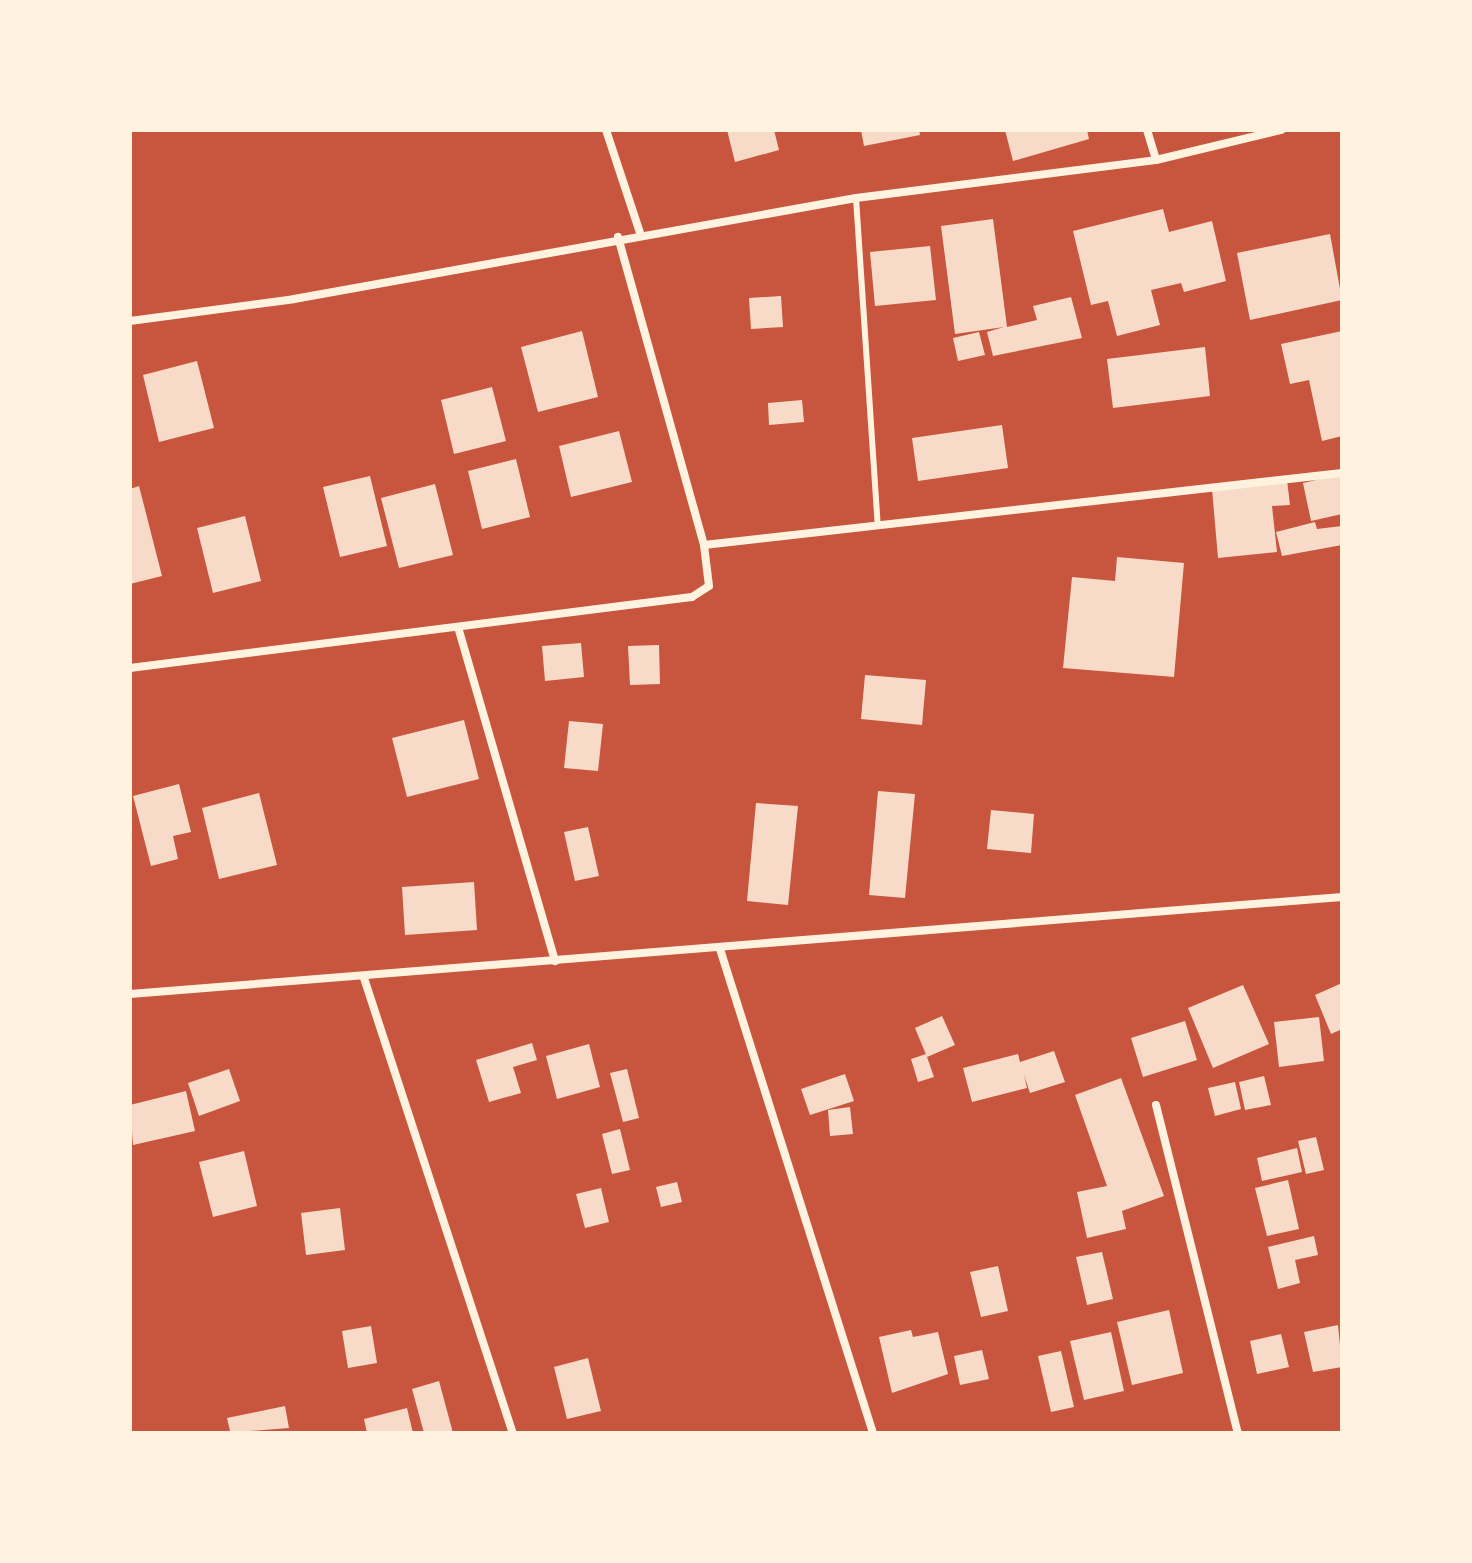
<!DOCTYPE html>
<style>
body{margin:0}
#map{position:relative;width:1472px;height:1563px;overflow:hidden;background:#c8553d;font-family:"Crimson Pro",serif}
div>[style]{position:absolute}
.building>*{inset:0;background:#f7dbc8}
.service>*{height:6px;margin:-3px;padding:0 3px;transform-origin:3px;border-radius:3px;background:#fff3e0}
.minor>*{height:8px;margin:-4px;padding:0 4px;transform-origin:4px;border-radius:4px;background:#fff3e0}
span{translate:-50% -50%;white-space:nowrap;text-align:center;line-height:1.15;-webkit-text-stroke:8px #fff3e0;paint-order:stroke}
.frame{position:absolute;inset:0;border:132px solid #fff3e0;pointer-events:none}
</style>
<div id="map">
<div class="building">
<i style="clip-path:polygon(727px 130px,774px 130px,779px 150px,735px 162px)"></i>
<i style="clip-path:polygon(861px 130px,919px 130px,920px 135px,864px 146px)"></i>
<i style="clip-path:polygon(1005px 130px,1087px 130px,1089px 139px,1013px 161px)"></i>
<i style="clip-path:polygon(1163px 209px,1169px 232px,1212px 221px,1226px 281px,1184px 292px,1181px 283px,1151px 290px,1160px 325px,1117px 336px,1108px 301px,1091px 305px,1073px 231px)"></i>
<i style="clip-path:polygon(993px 219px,1007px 327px,1037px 320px,1033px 306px,1071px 297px,1082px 338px,993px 356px,987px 332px,1004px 327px,955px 334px,941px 226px)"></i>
<i style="clip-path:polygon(1330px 234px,1342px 300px,1250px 320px,1237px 253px)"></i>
<i style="clip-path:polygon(930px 246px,936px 300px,875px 306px,870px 252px)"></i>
<i style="clip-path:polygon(781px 296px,783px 327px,751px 329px,749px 298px)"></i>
<i style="clip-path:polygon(582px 331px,598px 397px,538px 412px,521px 347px)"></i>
<i style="clip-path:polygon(1342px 331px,1342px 436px,1322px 441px,1309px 380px,1290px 384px,1281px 344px)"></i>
<i style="clip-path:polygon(979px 332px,985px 355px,958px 361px,953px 338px)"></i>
<i style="clip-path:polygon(1205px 347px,1210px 396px,1113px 408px,1107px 359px)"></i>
<i style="clip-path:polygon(197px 361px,214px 428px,159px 442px,143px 375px)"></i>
<i style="clip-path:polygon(492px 387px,506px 441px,454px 454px,441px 400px)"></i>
<i style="clip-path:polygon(802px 400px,804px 422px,769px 425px,768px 403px)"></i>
<i style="clip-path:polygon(1002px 425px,1008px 468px,918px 481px,912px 438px)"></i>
<i style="clip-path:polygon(619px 431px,632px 482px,571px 497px,559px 446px)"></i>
<i style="clip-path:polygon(516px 459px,530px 517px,482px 529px,468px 471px)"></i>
<i style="clip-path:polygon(1342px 474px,1342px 514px,1311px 521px,1303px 483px)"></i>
<i style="clip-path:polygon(370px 476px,387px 546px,340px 557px,323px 487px)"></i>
<i style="clip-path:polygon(1287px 480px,1290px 505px,1272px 506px,1277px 552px,1218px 558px,1212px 489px)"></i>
<i style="clip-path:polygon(435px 484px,453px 555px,399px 568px,381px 498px)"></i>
<i style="clip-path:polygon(139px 486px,162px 576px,130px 584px,130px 489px)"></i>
<i style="clip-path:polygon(245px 516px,261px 581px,213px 593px,197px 528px)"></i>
<i style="clip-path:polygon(1315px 522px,1317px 529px,1342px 526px,1342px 545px,1282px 556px,1276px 532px)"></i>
<i style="clip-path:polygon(1117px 557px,1184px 563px,1174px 677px,1063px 668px,1072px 577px,1115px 581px)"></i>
<i style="clip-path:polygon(581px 643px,584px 677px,545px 681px,542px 646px)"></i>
<i style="clip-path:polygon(659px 645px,660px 684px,630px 685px,628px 646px)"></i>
<i style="clip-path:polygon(865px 675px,926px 680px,922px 725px,861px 719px)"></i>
<i style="clip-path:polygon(464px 720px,479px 779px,407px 797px,392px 738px)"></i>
<i style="clip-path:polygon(569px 721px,603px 724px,598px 771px,564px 768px)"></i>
<i style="clip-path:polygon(179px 784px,191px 832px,173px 836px,178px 859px,151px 866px,133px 796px)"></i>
<i style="clip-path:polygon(878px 791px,915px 794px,905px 898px,869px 895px)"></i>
<i style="clip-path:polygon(259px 793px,277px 865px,219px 879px,202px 808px)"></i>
<i style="clip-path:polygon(756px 803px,798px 806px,788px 905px,747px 901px)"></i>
<i style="clip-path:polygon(991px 810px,1034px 814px,1031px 853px,987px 849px)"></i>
<i style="clip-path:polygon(588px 827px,599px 876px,575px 881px,564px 832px)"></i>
<i style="clip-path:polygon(474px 882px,477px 930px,405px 935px,402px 887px)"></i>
<i style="clip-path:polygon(1342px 983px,1342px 1029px,1331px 1034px,1315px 995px)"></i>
<i style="clip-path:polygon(1243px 985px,1269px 1044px,1213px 1068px,1188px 1008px)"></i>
<i style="clip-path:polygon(942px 1016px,955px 1045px,927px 1057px,915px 1028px)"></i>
<i style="clip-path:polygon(1319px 1017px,1324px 1061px,1279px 1067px,1274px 1022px)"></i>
<i style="clip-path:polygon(1185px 1021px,1197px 1060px,1143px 1077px,1131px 1038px)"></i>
<i style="clip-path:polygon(532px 1043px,537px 1060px,513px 1067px,521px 1093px,489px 1102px,476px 1060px)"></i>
<i style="clip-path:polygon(589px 1044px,600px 1087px,557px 1099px,546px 1056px)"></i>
<i style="clip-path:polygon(1054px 1051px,1065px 1082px,1030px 1093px,1024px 1075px,1027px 1088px,972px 1102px,963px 1068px,1018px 1054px,1020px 1062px)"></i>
<i style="clip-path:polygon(926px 1054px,934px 1077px,918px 1082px,911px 1059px)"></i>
<i style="clip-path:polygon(229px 1069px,240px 1101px,199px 1116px,188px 1083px)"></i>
<i style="clip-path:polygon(627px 1069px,639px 1118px,623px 1122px,610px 1073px)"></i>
<i style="clip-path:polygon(845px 1074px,854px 1101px,810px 1115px,801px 1089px)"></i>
<i style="clip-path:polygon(1264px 1076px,1271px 1105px,1245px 1110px,1239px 1082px)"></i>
<i style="clip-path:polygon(1121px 1078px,1164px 1196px,1122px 1211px,1126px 1229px,1087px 1238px,1077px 1192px,1107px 1186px,1075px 1095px)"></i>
<i style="clip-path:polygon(1235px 1082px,1241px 1109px,1215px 1116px,1208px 1088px)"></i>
<i style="clip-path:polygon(186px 1091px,195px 1131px,133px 1145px,130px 1105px)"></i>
<i style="clip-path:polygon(850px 1107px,853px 1134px,830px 1136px,828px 1110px)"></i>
<i style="clip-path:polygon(620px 1129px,630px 1170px,612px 1174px,602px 1134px)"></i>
<i style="clip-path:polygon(1316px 1137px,1324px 1170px,1306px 1174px,1298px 1141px)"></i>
<i style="clip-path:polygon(1297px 1148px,1302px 1172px,1262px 1181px,1257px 1158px)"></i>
<i style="clip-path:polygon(244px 1151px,257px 1206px,213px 1217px,199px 1162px)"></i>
<i style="clip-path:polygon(1288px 1180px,1299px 1229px,1267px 1236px,1255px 1188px)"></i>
<i style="clip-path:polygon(677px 1182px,682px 1202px,661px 1207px,656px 1187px)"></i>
<i style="clip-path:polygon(601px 1188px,609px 1222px,585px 1228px,576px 1194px)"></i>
<i style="clip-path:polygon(340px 1208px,345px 1250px,306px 1255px,301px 1213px)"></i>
<i style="clip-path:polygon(1314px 1236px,1318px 1255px,1295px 1260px,1300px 1283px,1278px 1289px,1268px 1247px)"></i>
<i style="clip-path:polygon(1102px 1252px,1113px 1299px,1087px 1305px,1076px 1257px)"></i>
<i style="clip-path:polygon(998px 1266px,1008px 1311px,981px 1317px,970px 1272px)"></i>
<i style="clip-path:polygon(1169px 1310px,1183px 1373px,1132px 1385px,1117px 1322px)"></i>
<i style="clip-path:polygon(1338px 1325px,1342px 1367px,1313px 1372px,1304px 1332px)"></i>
<i style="clip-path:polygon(371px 1326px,377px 1363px,348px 1368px,342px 1331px)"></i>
<i style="clip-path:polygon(911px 1330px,913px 1337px,938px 1332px,948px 1374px,892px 1393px,879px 1337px)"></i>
<i style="clip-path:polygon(1111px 1332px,1124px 1391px,1084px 1400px,1070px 1341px)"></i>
<i style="clip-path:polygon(1281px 1334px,1289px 1367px,1257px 1374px,1250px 1341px)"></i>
<i style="clip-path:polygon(982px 1350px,989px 1379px,960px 1385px,954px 1356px)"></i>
<i style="clip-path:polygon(1061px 1351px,1074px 1407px,1051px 1412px,1038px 1356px)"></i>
<i style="clip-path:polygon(588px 1358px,601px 1411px,567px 1419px,554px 1367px)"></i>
<i style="clip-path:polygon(439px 1381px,453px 1433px,424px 1433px,412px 1389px)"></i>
<i style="clip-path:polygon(285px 1406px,289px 1428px,224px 1433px,230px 1431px,227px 1418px)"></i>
<i style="clip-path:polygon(407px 1408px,413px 1433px,367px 1433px,364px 1419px)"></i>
</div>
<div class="service">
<i style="left:856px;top:198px;width:328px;rotate:86.2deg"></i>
</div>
<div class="minor">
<i style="left:606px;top:130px;width:108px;rotate:71.7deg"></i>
<i style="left:1147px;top:130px;width:31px;rotate:73deg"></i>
<i style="left:130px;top:321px;width:165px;rotate:-7.6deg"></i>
<i style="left:294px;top:299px;width:571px;rotate:-10.19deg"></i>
<i style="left:856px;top:198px;width:302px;rotate:-7.2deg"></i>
<i style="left:1156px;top:160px;width:129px;rotate:-13.5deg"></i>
<i style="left:704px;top:545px;width:642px;rotate:-6.44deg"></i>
<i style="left:458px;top:627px;width:348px;rotate:73.8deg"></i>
<i style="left:130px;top:668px;width:566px;rotate:-7.2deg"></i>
<i style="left:692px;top:597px;width:20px;rotate:-33deg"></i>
<i style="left:709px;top:586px;width:41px;rotate:-97deg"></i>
<i style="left:704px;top:545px;width:320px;rotate:-105.6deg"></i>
<i style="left:720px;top:949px;width:508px;rotate:72.46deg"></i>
<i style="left:364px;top:978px;width:479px;rotate:71.9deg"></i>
<i style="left:130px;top:994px;width:1216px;rotate:-4.58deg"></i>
<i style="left:1156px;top:1105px;width:338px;rotate:76deg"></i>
</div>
<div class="frame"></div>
</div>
